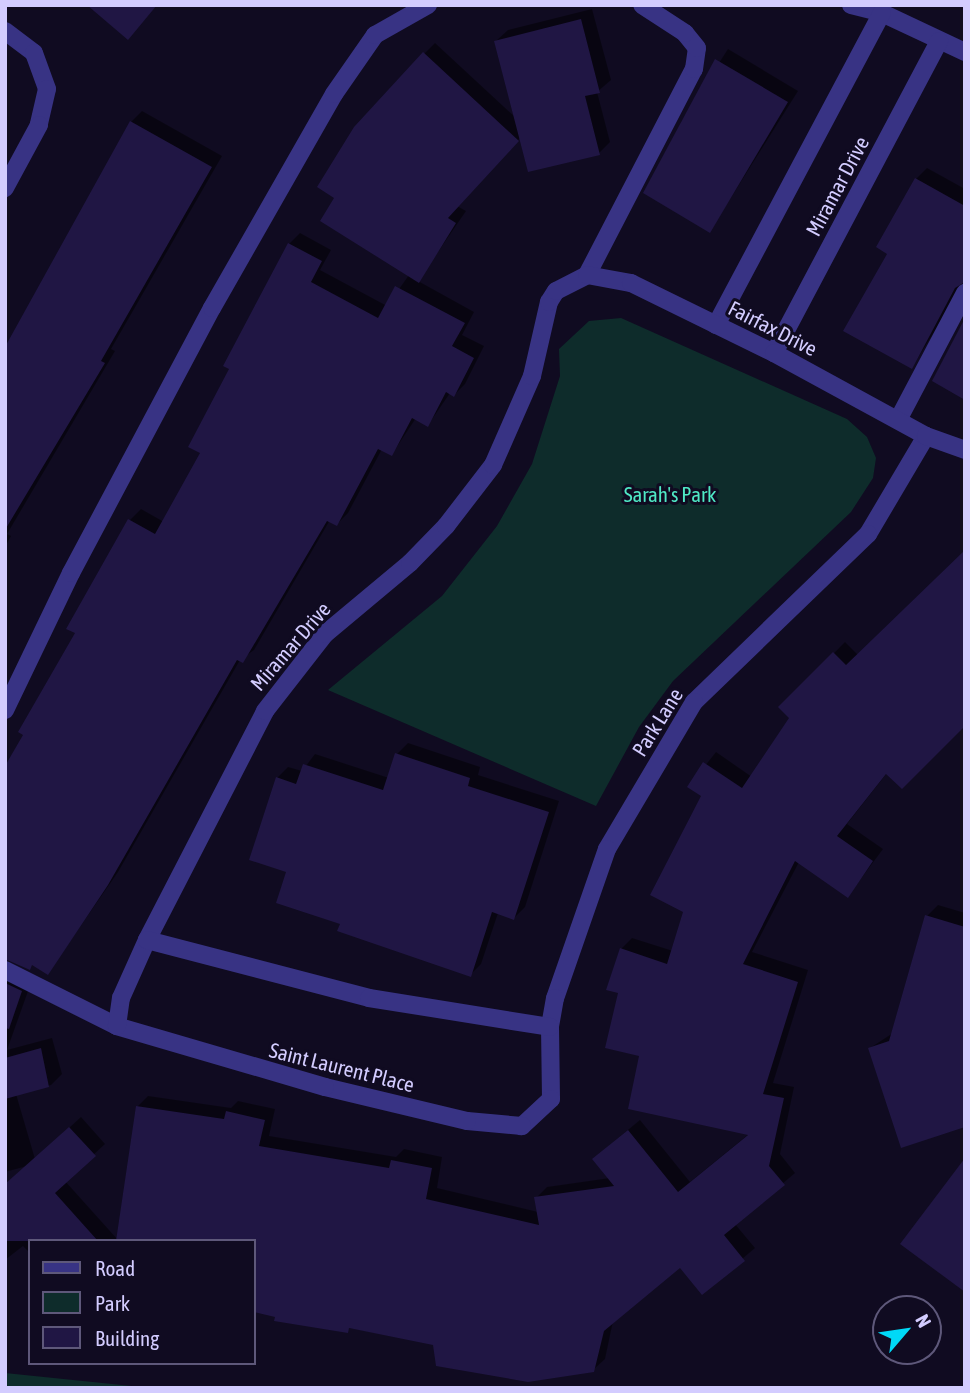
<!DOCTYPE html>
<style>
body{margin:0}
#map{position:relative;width:970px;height:1393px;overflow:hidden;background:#100b21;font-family:"Asap Condensed",sans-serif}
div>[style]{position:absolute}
.green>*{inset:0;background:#0e2c2b}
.shadow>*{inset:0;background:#0007}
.building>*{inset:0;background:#201644}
.lane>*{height:18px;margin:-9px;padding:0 9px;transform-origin:9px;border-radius:9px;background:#383384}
.street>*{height:18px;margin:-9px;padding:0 9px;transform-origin:9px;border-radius:9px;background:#383384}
span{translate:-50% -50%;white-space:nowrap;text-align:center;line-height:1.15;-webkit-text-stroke:6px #100b21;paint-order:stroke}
.street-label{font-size:21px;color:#d3ccff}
.park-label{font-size:21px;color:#4fe8c5}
.frame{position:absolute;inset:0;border:7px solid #d3ccff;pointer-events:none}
.legend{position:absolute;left:28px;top:1239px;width:228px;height:126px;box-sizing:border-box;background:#100b21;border:2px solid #5e587a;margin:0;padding:9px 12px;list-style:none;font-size:21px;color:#d3ccff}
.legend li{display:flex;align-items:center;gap:14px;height:35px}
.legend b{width:35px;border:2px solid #5e587a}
.north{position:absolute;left:872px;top:1295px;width:70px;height:70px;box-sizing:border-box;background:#100b21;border:2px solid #5e587a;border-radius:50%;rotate:61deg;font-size:19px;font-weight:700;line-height:28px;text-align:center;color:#d3ccff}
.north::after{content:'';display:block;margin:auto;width:24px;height:32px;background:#00d9f7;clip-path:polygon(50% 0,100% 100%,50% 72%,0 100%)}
</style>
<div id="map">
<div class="green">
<i style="clip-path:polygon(621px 318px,847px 419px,867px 437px,876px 458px,873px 478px,851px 512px,673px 681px,639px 727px,596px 806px,328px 690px,442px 596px,497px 526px,532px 464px,560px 376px,559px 349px,589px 321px)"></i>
<i style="clip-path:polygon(5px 1373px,151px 1388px,5px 1388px)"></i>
</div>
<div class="shadow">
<i style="clip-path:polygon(592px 9px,611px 80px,597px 92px,610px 142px,599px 153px,521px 137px,457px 206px,466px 211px,418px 281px,474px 312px,462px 335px,484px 346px,465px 384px,454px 395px,450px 393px,428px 425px,416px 418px,392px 454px,382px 449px,348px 513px,337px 524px,330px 520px,254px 650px,240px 660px,118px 872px,48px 973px,78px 633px,130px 520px,141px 509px,164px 522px,202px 452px,231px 368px,289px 244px,300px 233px,331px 250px,320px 270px,387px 306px,409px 275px,424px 54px,435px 43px,515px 117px,496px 41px,508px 30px)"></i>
<i style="clip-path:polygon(728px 49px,798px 91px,710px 231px,681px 122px)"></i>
<i style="clip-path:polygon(142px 111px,222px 156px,111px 349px,115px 351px,7px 534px,11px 536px,5px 547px,5px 350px,131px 122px)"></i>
<i style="clip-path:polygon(927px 168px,965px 189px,965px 283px,912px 367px,889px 253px,916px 179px)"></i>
<i style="clip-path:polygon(845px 642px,858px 655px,887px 773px,847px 824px,883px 849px,848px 896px,799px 862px,752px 952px,808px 970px,773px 1083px,794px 1087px,780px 1154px,795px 1173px,735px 1224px,755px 1248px,702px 1293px,680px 1265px,613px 1321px,605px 1359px,593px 1370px,527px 1380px,437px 1365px,434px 1343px,254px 1311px,254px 1241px,30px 1241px,30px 1253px,23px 1246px,5px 1260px,5px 1186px,27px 1166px,5px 1172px,5px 962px,32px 980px,7px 1050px,52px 1038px,62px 1074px,51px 1085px,16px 1094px,35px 1159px,81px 1117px,105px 1144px,65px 1181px,118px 1240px,137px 1107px,148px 1096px,231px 1108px,238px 1101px,275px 1109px,269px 1136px,396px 1157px,404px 1149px,442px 1157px,437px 1188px,538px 1212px,536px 1198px,547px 1187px,610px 1178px,606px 1148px,640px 1120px,690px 1182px,750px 1133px,641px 1054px,620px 992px,621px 949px,632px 938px,673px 951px,685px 911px,703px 796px,689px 786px,716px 752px,752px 777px,792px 718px,781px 707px)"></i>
<i style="clip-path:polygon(408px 743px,480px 767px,478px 775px,559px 801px,525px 907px,514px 918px,498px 913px,481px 964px,470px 975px,342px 923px,288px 871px,277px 778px,288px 767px,302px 771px,315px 754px,389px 778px,397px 754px)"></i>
<i style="clip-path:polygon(938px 905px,965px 913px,965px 1125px,870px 1048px,893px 1033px,927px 916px)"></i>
</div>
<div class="building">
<i style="clip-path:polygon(87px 5px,157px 5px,128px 40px)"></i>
<i style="clip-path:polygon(581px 19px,600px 93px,585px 96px,600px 155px,528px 172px,494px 41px)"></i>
<i style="clip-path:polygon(423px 52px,519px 141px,448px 218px,456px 223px,419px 283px,320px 221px,334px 198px,317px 187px,354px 127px)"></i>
<i style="clip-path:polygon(715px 59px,788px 102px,710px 233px,643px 193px)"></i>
<i style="clip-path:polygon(130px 121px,212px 167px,101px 361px,105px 363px,5px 530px,5px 347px)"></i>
<i style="clip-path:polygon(915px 178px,965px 206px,965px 282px,955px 288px,912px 369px,843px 331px,887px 254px,876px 247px)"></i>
<i style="clip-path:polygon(288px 243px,322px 261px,311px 282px,378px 318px,395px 286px,465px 323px,452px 346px,474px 358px,454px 397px,446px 392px,428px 427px,412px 418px,392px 456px,378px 449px,337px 526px,327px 521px,243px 663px,237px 660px,108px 885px,48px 975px,32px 965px,30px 970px,5px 959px,5px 766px,23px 735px,18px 732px,75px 633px,66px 629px,128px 519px,155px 534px,200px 453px,188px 447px,229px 369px,223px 366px)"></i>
<i style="clip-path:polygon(965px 318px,965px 400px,932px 381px)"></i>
<i style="clip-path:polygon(965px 550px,965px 726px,902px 789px,886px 774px,837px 836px,873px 861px,848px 898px,795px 861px,743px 964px,798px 982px,763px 1094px,784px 1098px,769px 1166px,785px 1185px,724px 1235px,745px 1261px,702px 1295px,680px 1268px,604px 1331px,594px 1372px,528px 1382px,436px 1366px,433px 1345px,349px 1328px,348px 1333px,274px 1321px,275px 1317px,254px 1312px,254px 1241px,116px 1241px,136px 1106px,224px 1119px,226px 1111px,265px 1120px,259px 1146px,389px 1168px,391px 1160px,432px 1168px,426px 1199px,539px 1225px,534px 1197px,614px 1186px,592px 1159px,628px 1130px,678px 1192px,748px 1135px,628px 1109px,639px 1056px,605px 1048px,618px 993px,606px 990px,620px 948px,667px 964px,683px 912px,650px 895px,701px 796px,687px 787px,703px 762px,742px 788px,789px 718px,778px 707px,833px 652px,846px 665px)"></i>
<i style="clip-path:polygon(395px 753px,470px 778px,468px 786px,549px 812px,514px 920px,492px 912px,471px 977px,337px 931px,340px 924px,276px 903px,286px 872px,249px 860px,276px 777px,296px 784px,303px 764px,383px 790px)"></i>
<i style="clip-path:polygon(925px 915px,965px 927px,965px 1127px,901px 1148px,868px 1048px,889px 1041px)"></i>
<i style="clip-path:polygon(5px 983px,22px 991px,9px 1029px,5px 1028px)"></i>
<i style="clip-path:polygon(41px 1048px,49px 1087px,5px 1099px,5px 1058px)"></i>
<i style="clip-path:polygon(69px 1127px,96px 1156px,55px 1193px,98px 1241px,5px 1241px,5px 1184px)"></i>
<i style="clip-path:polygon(965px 1158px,965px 1292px,900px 1244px)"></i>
</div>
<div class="lane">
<i style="left:587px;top:275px;width:232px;rotate:-62.6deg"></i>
<i style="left:694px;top:69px;width:21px;rotate:-82deg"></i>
<i style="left:697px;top:48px;width:19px;rotate:-129deg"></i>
<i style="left:685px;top:33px;width:51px;rotate:-146.9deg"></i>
<i style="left:898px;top:420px;width:144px;rotate:-62.2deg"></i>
<i style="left:5px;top:710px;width:152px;rotate:-64.3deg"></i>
<i style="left:71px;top:573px;width:300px;rotate:-62deg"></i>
<i style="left:212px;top:308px;width:246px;rotate:-60.3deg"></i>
<i style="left:334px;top:94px;width:72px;rotate:-55.2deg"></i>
<i style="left:375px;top:35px;width:61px;rotate:-29.5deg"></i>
<i style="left:5px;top:970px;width:125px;rotate:26.6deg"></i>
</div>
<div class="street">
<i style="left:851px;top:5px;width:32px;rotate:14deg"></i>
<i style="left:882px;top:13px;width:92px;rotate:25.2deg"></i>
<i style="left:5px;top:31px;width:36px;rotate:37deg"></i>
<i style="left:34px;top:53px;width:38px;rotate:70deg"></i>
<i style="left:47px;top:89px;width:37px;rotate:103deg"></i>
<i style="left:39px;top:125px;width:72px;rotate:118.4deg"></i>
<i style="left:716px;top:325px;width:353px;rotate:-62deg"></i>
<i style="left:774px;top:353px;width:353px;rotate:-62.1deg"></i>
<i style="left:926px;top:436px;width:114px;rotate:120.6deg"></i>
<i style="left:868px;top:534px;width:242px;rotate:136deg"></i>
<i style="left:694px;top:702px;width:171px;rotate:120.6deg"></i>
<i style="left:607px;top:849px;width:158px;rotate:109.2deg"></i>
<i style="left:555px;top:998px;width:29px;rotate:100deg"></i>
<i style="left:550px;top:1027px;width:72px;rotate:89.2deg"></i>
<i style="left:551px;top:1099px;width:40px;rotate:137deg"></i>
<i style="left:522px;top:1126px;width:55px;rotate:-174.8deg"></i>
<i style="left:467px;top:1121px;width:146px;rotate:-166.5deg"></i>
<i style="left:325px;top:1087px;width:217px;rotate:-163.7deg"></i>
<i style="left:117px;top:1026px;width:28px;rotate:-82deg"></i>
<i style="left:121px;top:998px;width:64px;rotate:-65.9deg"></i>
<i style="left:147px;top:940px;width:258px;rotate:-62.7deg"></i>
<i style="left:265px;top:711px;width:98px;rotate:-52.1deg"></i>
<i style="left:325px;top:634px;width:111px;rotate:-39.9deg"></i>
<i style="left:410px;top:563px;width:52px;rotate:-45.8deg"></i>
<i style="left:446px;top:526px;width:77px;rotate:-52.4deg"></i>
<i style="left:493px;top:465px;width:97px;rotate:-66.3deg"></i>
<i style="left:532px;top:376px;width:76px;rotate:-77.1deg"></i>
<i style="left:549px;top:302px;width:13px;rotate:-58deg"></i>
<i style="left:556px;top:291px;width:35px;rotate:-27deg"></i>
<i style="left:587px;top:275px;width:45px;rotate:10.3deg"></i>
<i style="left:631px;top:283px;width:159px;rotate:26.1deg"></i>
<i style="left:774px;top:353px;width:173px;rotate:28.6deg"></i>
<i style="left:926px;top:436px;width:41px;rotate:19.7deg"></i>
<i style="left:147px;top:940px;width:229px;rotate:14.6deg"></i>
<i style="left:369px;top:998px;width:183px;rotate:9.1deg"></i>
</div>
<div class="street-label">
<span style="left:837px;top:186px;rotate:-62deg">Miramar Drive</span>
<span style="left:773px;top:328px;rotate:27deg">Fairfax Drive</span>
<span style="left:290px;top:646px;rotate:-49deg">Miramar Drive</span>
<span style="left:657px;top:722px;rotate:-58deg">Park Lane</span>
<span style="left:342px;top:1067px;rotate:14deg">Saint Laurent Place</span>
</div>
<div class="park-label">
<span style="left:670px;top:494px">Sarah's Park</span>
</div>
<div class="frame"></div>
<ul class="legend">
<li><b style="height:9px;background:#383384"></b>Road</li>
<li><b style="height:19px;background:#0e2c2b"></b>Park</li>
<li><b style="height:19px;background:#201644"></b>Building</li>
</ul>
<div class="north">N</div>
</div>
